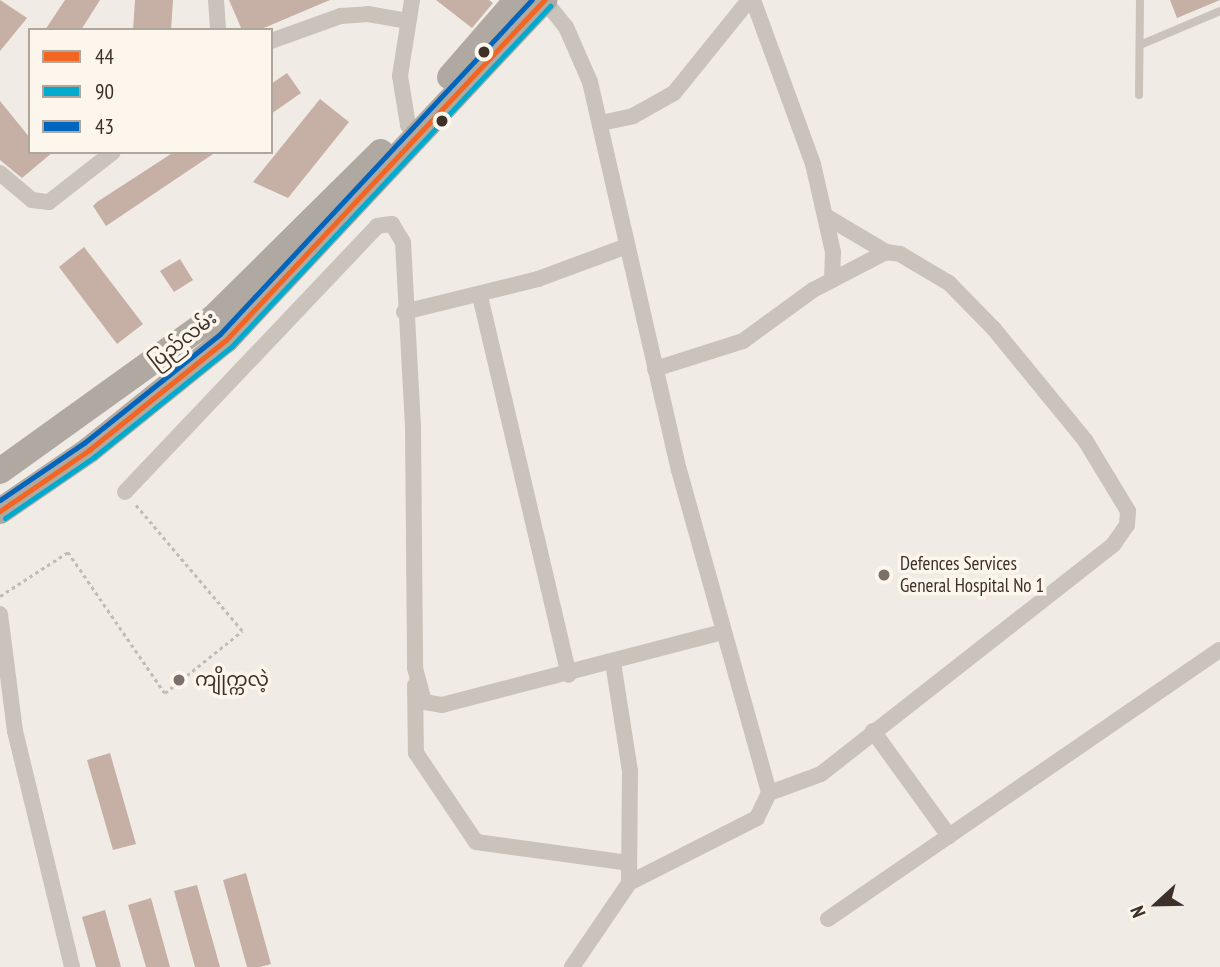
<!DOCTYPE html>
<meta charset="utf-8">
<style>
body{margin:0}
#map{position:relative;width:1220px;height:967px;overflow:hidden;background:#f0ebe4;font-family:"PT Sans Narrow","Noto Sans Myanmar",sans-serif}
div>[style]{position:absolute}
.building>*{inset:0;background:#c6afa4}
.path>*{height:2.5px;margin-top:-1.25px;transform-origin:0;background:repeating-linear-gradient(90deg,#c3bcb4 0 3.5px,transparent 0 7px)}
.service>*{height:8px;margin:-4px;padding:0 4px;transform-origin:4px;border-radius:4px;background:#cac3bc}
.minor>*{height:16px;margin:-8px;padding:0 8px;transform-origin:8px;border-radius:8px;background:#cac3bc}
.trunk>*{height:26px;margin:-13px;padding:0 13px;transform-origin:13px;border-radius:13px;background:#afa9a2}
.bus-1>*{height:5px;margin:-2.5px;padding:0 2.5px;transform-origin:2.5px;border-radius:2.5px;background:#f26522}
.bus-2>*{height:5px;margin:-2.5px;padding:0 2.5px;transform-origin:2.5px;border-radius:2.5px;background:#00a9ce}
.bus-3>*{height:5px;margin:-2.5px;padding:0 2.5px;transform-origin:2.5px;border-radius:2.5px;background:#0065bd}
.dots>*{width:19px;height:19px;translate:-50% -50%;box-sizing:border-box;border:4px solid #fcf6ec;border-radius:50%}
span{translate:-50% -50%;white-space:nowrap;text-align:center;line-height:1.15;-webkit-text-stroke:7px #fcf6ec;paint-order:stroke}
.street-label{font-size:19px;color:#3c3029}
.poi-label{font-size:19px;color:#3c3029}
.left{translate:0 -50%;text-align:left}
.legend{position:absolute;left:28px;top:28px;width:245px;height:126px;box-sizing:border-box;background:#fcf6ec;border:2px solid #afa79e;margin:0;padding:9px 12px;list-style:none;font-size:21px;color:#3c3029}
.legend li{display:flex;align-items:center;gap:14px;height:35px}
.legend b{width:35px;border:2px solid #afa79e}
.north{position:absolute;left:1122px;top:869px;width:70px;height:70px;-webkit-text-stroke:5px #fcf6ec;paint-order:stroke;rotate:248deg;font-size:19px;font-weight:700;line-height:28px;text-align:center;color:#3c3029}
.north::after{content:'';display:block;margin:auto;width:24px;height:32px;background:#3c3029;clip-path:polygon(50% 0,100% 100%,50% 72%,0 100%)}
</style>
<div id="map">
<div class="building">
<i style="clip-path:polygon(0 0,27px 18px,0 51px)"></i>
<i style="clip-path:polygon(65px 0,100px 0,81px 30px,45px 30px)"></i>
<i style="clip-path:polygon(135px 0,173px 0,171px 30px,133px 30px)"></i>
<i style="clip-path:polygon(229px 0,330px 0,259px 30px,242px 30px)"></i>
<i style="clip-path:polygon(436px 0,489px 0,493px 3px,472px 28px)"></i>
<i style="clip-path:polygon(1170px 0,1220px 0,1177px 18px)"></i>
<i style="clip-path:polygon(287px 73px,301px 93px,271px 114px,271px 84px)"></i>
<i style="clip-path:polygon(320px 99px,349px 122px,288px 198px,253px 182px)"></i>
<i style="clip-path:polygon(0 101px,30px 138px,30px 152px,53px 152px,22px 178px,0 160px)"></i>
<i style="clip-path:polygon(174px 152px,216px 152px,106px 226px,93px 206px,97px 202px)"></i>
<i style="clip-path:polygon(84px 247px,143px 324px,117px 344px,59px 267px)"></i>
<i style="clip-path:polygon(180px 259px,193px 280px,174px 292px,160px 271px)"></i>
<i style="clip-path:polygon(110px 753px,136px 844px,113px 850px,87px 760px)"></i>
<i style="clip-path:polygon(246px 873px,271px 964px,260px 967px,247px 967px,223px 880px)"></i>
<i style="clip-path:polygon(197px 885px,220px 967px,195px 967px,174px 891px)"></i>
<i style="clip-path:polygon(151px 898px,170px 967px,146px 967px,128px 905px)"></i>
<i style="clip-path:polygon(105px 910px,121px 967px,96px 967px,82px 917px)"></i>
</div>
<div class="path">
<i style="left:0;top:596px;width:81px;rotate:-32.9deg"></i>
<i style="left:68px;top:552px;width:171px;rotate:55.5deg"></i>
<i style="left:165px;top:693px;width:99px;rotate:-38.8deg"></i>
<i style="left:242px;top:631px;width:167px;rotate:-130.2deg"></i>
</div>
<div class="service">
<i style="left:1140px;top:45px;width:87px;rotate:-23deg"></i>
<i style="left:1139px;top:95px;width:95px;rotate:-89.4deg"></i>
</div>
<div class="minor">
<i style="left:216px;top:0;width:30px;rotate:86deg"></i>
<i style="left:412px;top:0;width:77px;rotate:99deg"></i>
<i style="left:400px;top:76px;width:50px;rotate:80.7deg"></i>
<i style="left:408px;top:125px;width:15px;rotate:37deg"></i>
<i style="left:544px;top:0;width:35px;rotate:51deg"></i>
<i style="left:566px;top:27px;width:60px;rotate:66.4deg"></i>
<i style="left:590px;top:82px;width:398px;rotate:77.1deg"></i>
<i style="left:679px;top:470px;width:335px;rotate:74.4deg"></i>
<i style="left:769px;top:793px;width:28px;rotate:116deg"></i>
<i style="left:757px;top:818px;width:144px;rotate:153.1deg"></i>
<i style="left:753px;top:0;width:175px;rotate:69.9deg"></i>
<i style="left:813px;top:164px;width:90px;rotate:77.2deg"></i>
<i style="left:833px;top:252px;width:28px;rotate:92deg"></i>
<i style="left:271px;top:41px;width:74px;rotate:-19.7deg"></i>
<i style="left:341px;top:16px;width:27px;rotate:-4deg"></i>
<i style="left:368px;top:14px;width:41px;rotate:9.9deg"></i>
<i style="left:601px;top:123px;width:33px;rotate:-12deg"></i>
<i style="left:633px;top:116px;width:47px;rotate:-29.3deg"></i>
<i style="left:674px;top:93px;width:119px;rotate:-51.1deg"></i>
<i style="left:0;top:173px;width:42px;rotate:40.2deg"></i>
<i style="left:32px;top:200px;width:17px;rotate:7deg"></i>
<i style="left:49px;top:202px;width:81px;rotate:-38deg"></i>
<i style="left:827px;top:217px;width:69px;rotate:30.7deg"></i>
<i style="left:480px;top:296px;width:389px;rotate:76.8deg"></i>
<i style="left:404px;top:312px;width:138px;rotate:-13.8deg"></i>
<i style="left:538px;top:279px;width:95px;rotate:-20.3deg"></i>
<i style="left:655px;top:369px;width:92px;rotate:-17.7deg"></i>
<i style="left:743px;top:341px;width:87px;rotate:-36.1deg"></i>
<i style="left:813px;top:290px;width:82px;rotate:-27.5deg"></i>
<i style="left:886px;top:252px;width:14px;rotate:8deg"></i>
<i style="left:900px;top:254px;width:57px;rotate:30.6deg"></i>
<i style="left:949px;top:283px;width:64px;rotate:45.6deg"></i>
<i style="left:994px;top:329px;width:144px;rotate:50.7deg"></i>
<i style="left:1085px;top:440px;width:83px;rotate:58.8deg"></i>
<i style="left:1128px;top:511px;width:14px;rotate:94deg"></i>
<i style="left:1127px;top:525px;width:24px;rotate:125deg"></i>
<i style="left:1113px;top:545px;width:371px;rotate:141.9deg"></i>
<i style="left:821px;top:774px;width:55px;rotate:159.9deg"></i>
<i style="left:125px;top:492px;width:366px;rotate:-46.5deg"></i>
<i style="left:377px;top:226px;width:15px;rotate:-8deg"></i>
<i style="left:392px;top:224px;width:21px;rotate:59deg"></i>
<i style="left:403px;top:242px;width:185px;rotate:86.9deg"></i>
<i style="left:413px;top:427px;width:241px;rotate:89.5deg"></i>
<i style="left:415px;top:668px;width:35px;rotate:75deg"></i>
<i style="left:424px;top:702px;width:18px;rotate:9deg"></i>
<i style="left:442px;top:705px;width:290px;rotate:-14.6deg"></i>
<i style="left:0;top:614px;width:118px;rotate:82.7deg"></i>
<i style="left:15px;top:731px;width:243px;rotate:76.4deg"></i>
<i style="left:415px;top:685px;width:68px;rotate:89.2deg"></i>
<i style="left:416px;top:753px;width:107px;rotate:56deg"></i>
<i style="left:476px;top:842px;width:154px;rotate:7.8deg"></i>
<i style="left:873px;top:731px;width:130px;rotate:54.1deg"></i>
<i style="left:828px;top:919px;width:475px;rotate:-34.5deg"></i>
<i style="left:572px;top:967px;width:102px;rotate:-55.8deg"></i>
<i style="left:629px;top:883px;width:112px;rotate:-89.5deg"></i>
<i style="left:630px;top:771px;width:110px;rotate:-98.9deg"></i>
</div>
<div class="trunk">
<i style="left:450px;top:77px;width:102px;rotate:-49deg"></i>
<i style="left:0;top:471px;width:262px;rotate:-35.7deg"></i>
<i style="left:213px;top:318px;width:236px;rotate:-44.7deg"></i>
<i style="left:0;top:511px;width:108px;rotate:-34.4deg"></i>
<i style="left:89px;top:450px;width:176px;rotate:-38.8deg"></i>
<i style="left:226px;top:340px;width:466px;rotate:-46.9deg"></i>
</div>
<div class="bus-1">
<i style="left:0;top:511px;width:108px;rotate:-34.4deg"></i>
<i style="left:89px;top:450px;width:176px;rotate:-38.8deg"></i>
<i style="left:226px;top:340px;width:466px;rotate:-46.9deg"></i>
</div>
<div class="bus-2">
<i style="left:5px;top:518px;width:108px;rotate:-34.4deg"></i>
<i style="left:94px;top:457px;width:177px;rotate:-38.8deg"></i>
<i style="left:232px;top:346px;width:466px;rotate:-46.9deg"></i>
</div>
<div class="bus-3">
<i style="left:0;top:500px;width:102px;rotate:-34.2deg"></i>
<i style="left:84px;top:443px;width:174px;rotate:-38.7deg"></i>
<i style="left:220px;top:334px;width:457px;rotate:-47deg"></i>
</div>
<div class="dots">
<i style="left:484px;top:52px;background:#3c3029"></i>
<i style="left:442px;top:121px;background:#3c3029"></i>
<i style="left:884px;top:575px;background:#7b716a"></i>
<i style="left:179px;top:680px;background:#7b716a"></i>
</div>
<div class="street-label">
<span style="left:183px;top:340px;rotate:-38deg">ပြည်လမ်း</span>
</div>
<div class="poi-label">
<span class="left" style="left:900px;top:575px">Defences Services<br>General Hospital No 1</span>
<span class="left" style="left:195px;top:680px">ကျိုက္ကလဲ့</span>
</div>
<ul class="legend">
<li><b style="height:9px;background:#f26522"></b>44</li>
<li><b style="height:9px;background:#00a9ce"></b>90</li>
<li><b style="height:9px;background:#0065bd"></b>43</li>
</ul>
<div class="north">N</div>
</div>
